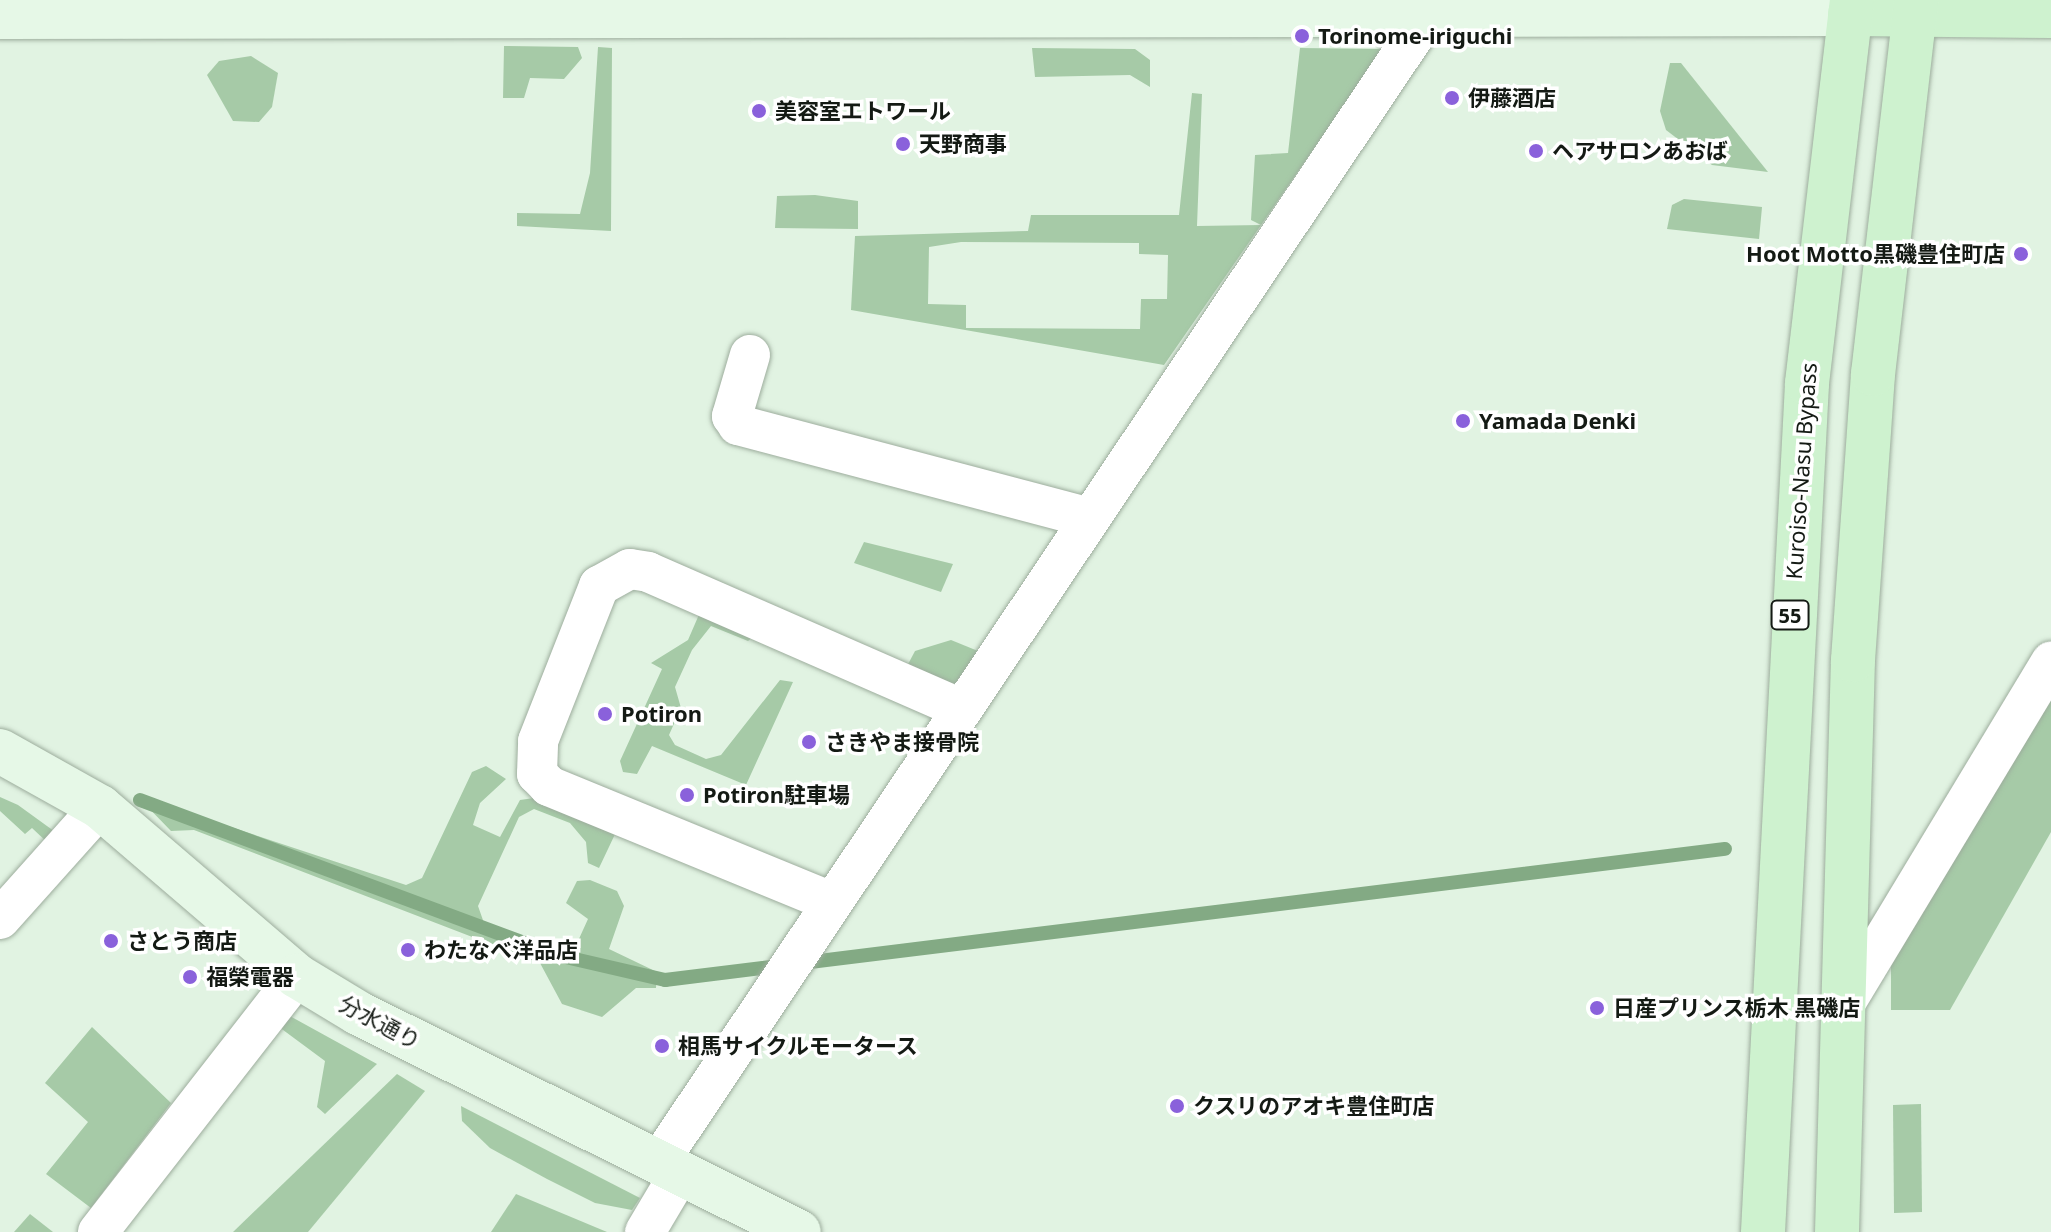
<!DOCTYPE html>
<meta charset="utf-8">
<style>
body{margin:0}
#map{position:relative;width:2051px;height:1232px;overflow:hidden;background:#e1f3e2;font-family:"Noto Sans","Noto Sans JP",sans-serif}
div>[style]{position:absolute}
.green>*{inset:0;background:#a6caa7}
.stream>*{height:14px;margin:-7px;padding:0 7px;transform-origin:7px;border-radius:7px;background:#83aa84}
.roads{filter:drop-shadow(0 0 2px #9dad9d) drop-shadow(0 0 2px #9dad9d)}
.street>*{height:40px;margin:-20px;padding:0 20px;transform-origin:20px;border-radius:20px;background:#fff}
.secondary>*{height:44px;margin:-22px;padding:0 22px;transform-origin:22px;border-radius:22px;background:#e6f8e7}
.primary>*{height:44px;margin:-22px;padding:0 22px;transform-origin:22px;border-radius:22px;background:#cef2cf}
.dots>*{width:22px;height:22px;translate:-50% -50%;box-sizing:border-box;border:4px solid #fff;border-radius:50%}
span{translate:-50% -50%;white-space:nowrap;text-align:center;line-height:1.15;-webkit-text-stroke:7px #fff;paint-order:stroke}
.shield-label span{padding:2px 6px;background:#fff;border:2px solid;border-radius:6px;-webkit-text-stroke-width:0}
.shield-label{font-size:20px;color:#141a14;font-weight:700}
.poi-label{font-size:22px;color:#141a14;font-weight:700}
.left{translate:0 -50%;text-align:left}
.right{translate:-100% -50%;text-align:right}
.street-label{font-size:22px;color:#141a14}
</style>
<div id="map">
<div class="green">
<i style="clip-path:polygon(504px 46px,578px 47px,582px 58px,564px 79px,530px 78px,524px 98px,503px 98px)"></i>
<i style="clip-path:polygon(598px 47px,612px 48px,611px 231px,517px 226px,517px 213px,580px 214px,590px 173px)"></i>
<i style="clip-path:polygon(1032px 48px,1135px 49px,1150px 60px,1150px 87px,1130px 75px,1035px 77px)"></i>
<i style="clip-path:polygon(evenodd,1300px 48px,1383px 49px,1164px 365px,851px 310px,855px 236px,1028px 231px,1031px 215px,1179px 215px,1192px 93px,1202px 94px,1197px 226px,1261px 225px,1251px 220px,1255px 155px,1288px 153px,1300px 48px,961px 242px,1139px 243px,1139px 254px,1168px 255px,1167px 299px,1141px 299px,1140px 329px,966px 328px,966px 305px,928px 304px,929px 247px,961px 242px)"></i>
<i style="clip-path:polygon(251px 56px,278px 73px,272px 107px,259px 122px,233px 121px,207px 75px,219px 61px)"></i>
<i style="clip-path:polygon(1670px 63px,1681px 63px,1768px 172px,1712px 165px,1666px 130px,1660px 111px)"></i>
<i style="clip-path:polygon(815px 195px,858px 201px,858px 229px,775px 228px,777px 196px)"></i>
<i style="clip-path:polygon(1684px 199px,1762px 207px,1759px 239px,1667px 229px,1672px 205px)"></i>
<i style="clip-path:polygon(864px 542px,953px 564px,941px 592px,854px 563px)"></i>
<i style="clip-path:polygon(701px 610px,754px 636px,748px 641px,711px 626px,692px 650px,675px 687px,681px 708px,669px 735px,675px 745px,706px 759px,721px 755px,780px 680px,793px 682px,746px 785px,652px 746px,637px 774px,623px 772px,620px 761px,662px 669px,651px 663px,688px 640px)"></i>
<i style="clip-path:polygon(951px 640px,978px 651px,952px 688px,905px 670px,915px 651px)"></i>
<i style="clip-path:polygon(2051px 682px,2051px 832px,1950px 1010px,1891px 1010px,1891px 963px)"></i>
<i style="clip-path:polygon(486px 766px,506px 779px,480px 803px,473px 825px,500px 837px,520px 800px,534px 798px,617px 830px,599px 868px,588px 863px,586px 842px,570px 823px,534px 809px,519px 817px,478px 906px,484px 923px,573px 952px,588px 919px,566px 903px,577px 881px,590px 880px,617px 891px,624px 906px,609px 949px,657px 972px,656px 988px,636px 988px,602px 1017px,562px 1004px,540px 963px,194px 830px,171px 831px,137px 796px,406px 885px,422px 878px,472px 772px)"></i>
<i style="clip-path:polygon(0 797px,18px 805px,58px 834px,49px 844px,32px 828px,25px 834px,0 811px)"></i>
<i style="clip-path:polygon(288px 1015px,377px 1064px,325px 1114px,317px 1107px,325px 1061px,275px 1024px)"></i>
<i style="clip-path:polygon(92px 1027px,171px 1103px,91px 1208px,46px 1174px,88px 1122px,45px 1083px)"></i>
<i style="clip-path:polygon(397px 1074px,425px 1091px,308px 1232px,233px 1232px)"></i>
<i style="clip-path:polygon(1921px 1104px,1922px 1212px,1894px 1213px,1893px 1105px)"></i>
<i style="clip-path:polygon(461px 1106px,640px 1198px,632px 1210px,595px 1203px,547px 1179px,490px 1148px,462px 1121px)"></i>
<i style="clip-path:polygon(516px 1194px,607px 1232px,491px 1232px)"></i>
<i style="clip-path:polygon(30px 1214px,53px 1232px,14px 1232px)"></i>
</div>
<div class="stream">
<i style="left:140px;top:800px;width:445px;rotate:20.4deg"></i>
<i style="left:557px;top:955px;width:111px;rotate:13deg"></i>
<i style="left:665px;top:980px;width:1068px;rotate:-7.05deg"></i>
</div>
<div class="roads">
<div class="street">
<i style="left:750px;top:355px;width:64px;rotate:106.4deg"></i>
<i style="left:732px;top:416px;width:11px;rotate:56deg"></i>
<i style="left:738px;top:425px;width:363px;rotate:14.8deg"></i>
<i style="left:829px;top:901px;width:303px;rotate:-157.7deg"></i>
<i style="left:549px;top:786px;width:17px;rotate:-135deg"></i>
<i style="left:537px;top:774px;width:33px;rotate:-88deg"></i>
<i style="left:538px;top:741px;width:167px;rotate:-68.5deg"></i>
<i style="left:599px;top:586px;width:35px;rotate:-29deg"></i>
<i style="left:630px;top:569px;width:18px;rotate:9deg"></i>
<i style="left:648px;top:572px;width:339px;rotate:23.6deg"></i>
<i style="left:0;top:919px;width:150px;rotate:-48.2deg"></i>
<i style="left:1844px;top:1005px;width:401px;rotate:-58.9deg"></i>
<i style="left:658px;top:1163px;width:1400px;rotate:-56.15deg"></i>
<i style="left:98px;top:1232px;width:324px;rotate:-52.1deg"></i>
<i style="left:645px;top:1232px;width:69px;rotate:-59.3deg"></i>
</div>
<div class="secondary">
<i style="left:0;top:17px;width:1850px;rotate:-0.09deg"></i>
<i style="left:0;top:751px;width:115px;rotate:29.2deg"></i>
<i style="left:100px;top:807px;width:260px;rotate:40.6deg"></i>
<i style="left:297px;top:976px;width:71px;rotate:31.2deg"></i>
<i style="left:358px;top:1013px;width:492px;rotate:26.4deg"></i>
</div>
<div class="primary">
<i style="left:1850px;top:14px;width:201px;rotate:0.6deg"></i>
<i style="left:1763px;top:1232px;width:850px;rotate:-87.03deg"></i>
<i style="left:1807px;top:383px;width:386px;rotate:-83.3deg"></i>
<i style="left:1837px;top:1232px;width:572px;rotate:-88.4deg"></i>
<i style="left:1853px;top:660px;width:287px;rotate:-86deg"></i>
<i style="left:1873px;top:374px;width:376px;rotate:-83.4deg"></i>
</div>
</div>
<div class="dots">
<i style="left:1302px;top:36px;background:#8a61db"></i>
<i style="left:1452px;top:98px;background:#8a61db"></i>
<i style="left:759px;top:111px;background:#8a61db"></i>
<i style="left:903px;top:144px;background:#8a61db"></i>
<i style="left:1536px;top:151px;background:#8a61db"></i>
<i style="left:2021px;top:254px;background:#8a61db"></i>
<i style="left:1463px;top:421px;background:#8a61db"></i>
<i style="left:605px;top:714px;background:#8a61db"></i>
<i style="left:809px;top:742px;background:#8a61db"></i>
<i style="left:687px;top:795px;background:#8a61db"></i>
<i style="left:111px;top:941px;background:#8a61db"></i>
<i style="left:408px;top:950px;background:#8a61db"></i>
<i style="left:190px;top:977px;background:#8a61db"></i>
<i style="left:1597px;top:1008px;background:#8a61db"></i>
<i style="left:662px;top:1046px;background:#8a61db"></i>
<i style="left:1177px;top:1106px;background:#8a61db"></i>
</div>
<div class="shield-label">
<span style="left:1790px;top:615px">55</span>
</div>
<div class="poi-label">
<span class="left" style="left:1318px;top:36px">Torinome-iriguchi</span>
<span class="left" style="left:1468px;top:98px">伊藤酒店</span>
<span class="left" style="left:775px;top:111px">美容室エトワール</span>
<span class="left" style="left:919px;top:144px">天野商事</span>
<span class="left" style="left:1552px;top:151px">ヘアサロンあおば</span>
<span class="right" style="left:2005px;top:254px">Hoot Motto黒磯豊住町店</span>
<span class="left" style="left:1479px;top:421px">Yamada Denki</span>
<span class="left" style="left:621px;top:714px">Potiron</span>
<span class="left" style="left:825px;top:742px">さきやま接骨院</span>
<span class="left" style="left:703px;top:795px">Potiron駐車場</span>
<span class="left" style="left:127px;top:941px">さとう商店</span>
<span class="left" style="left:424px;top:950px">わたなべ洋品店</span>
<span class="left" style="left:206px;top:977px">福榮電器</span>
<span class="left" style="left:1613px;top:1008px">日産プリンス栃木 黒磯店</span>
<span class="left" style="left:678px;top:1046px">相馬サイクルモータース</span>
<span class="left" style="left:1193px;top:1106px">クスリのアオキ豊住町店</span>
</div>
<div class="street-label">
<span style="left:1801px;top:471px;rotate:-86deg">Kuroiso-Nasu Bypass</span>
<span style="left:380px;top:1022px;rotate:28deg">分水通り</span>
</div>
</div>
